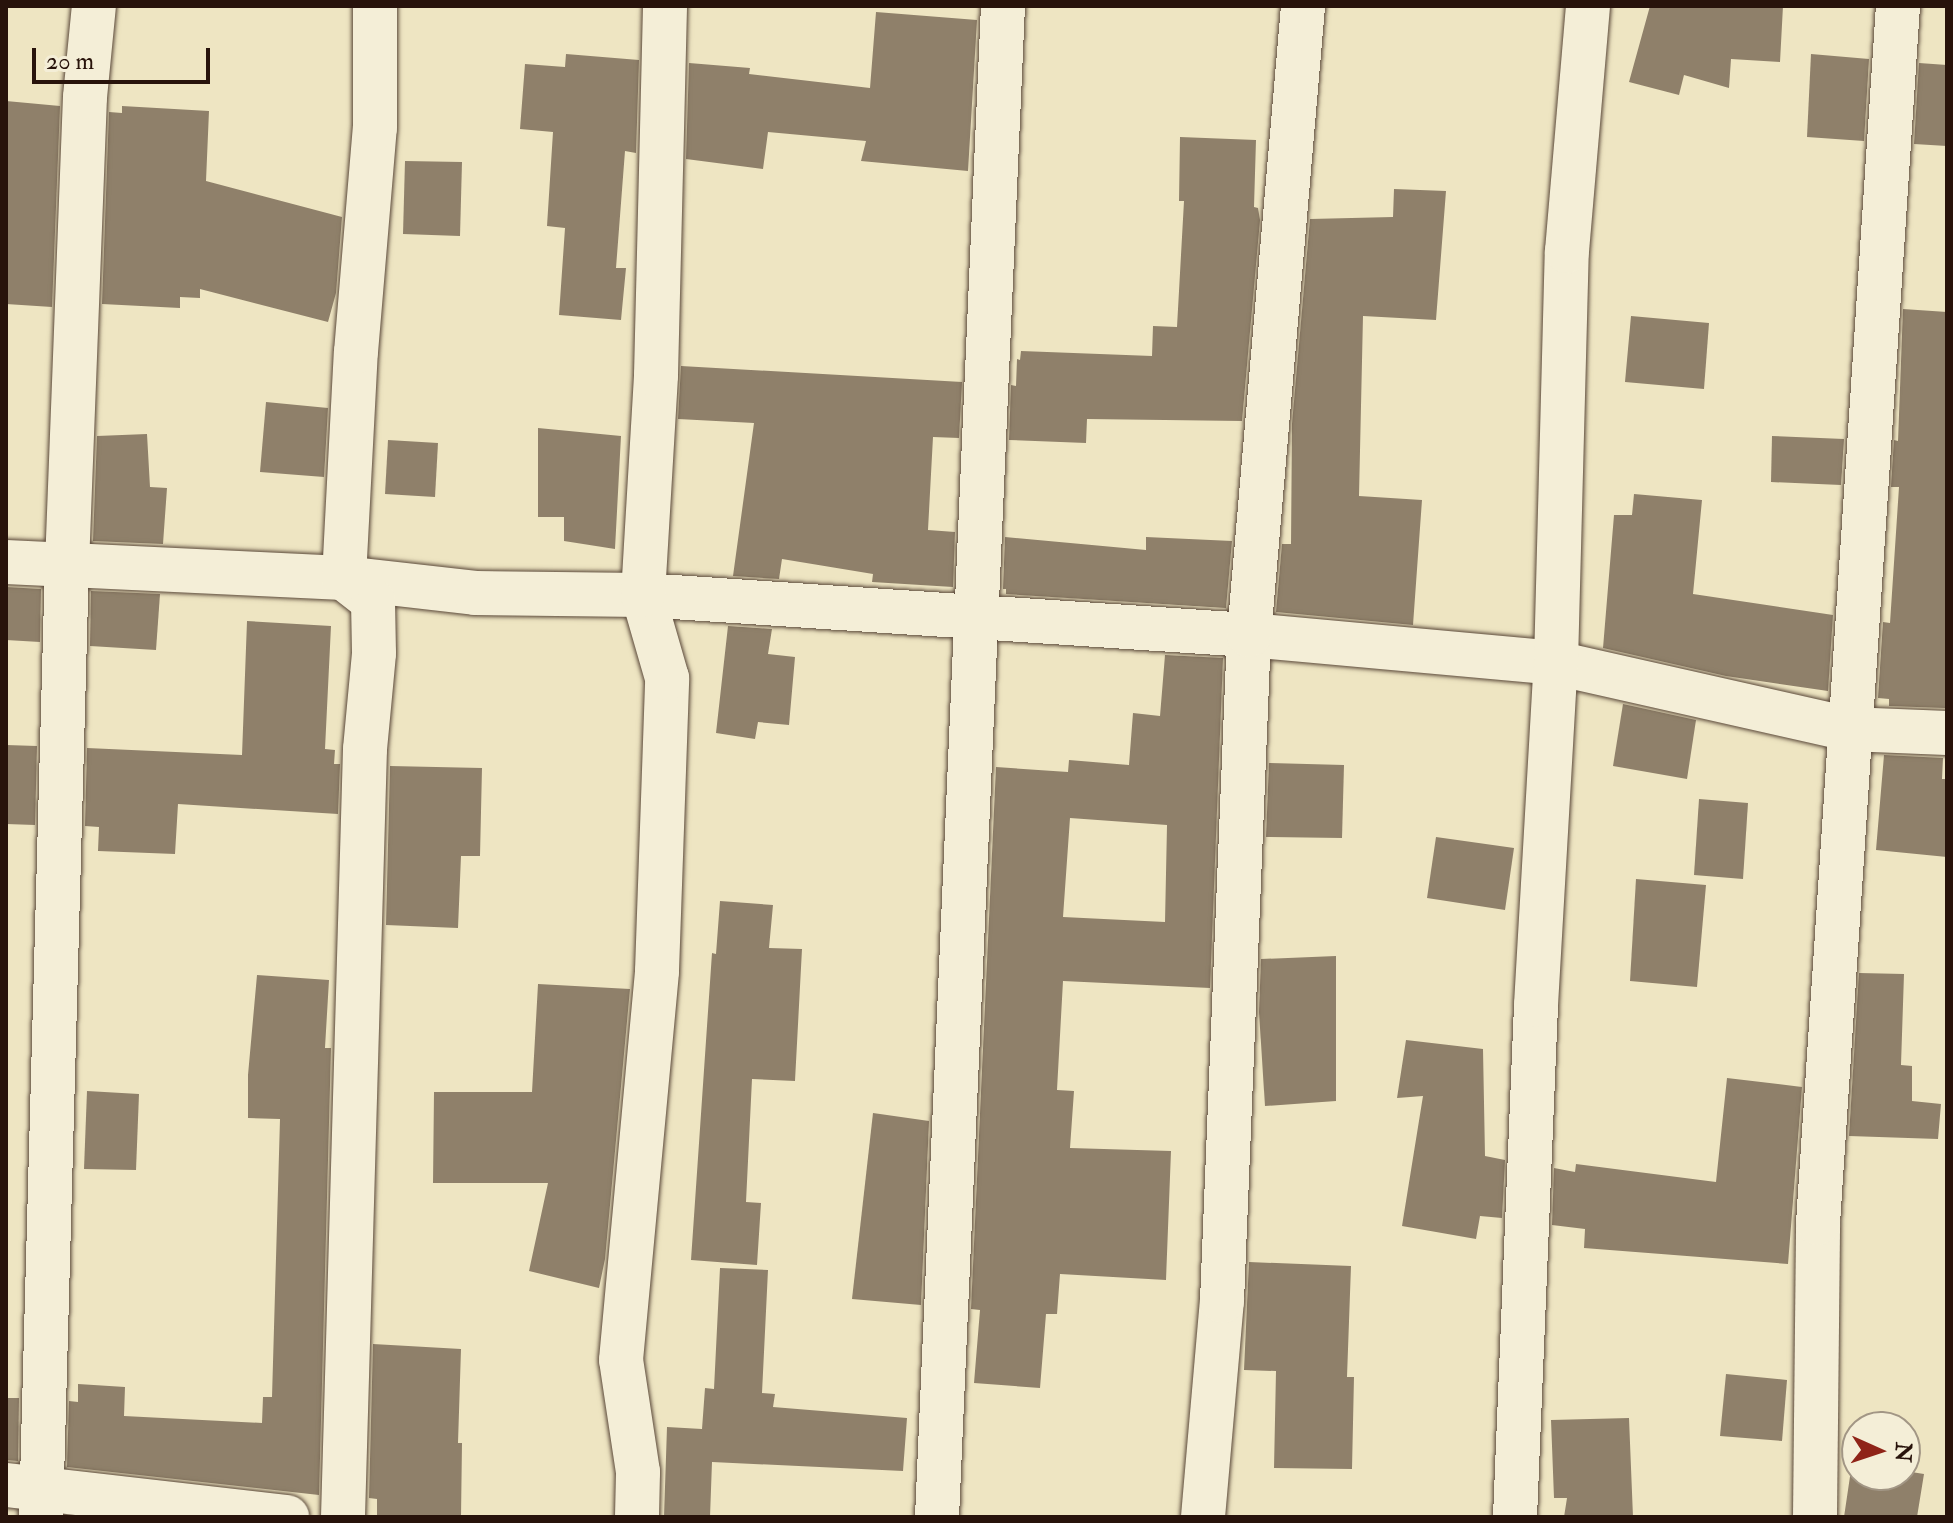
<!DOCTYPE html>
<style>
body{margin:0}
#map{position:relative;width:1953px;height:1523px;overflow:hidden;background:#eee5c2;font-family:"IM FELL Double Pica",serif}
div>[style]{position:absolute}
.building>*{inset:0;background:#8f806a}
.roads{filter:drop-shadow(0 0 2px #5a4839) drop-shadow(0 0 2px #5a4839)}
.minor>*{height:44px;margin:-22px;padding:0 22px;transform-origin:22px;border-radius:22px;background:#f4eed7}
span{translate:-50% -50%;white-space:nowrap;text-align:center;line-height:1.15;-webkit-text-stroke:6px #f4eed7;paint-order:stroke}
.frame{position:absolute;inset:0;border:8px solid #28130b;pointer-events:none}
.north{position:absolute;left:1841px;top:1411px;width:80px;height:80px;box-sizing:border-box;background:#f4eed7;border:2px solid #a29685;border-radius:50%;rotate:93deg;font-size:22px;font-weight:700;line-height:32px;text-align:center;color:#28130b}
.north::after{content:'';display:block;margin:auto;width:28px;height:36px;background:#8f2418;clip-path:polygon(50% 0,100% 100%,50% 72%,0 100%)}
.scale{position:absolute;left:32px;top:48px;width:178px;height:36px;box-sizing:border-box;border:4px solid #28130b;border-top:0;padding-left:10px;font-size:24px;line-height:28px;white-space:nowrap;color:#28130b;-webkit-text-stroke:6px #f4eed7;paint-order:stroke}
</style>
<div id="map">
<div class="building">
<i style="clip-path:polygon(1650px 6px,1783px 6px,1780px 62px,1731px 59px,1729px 88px,1684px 75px,1679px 95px,1629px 82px)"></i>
<i style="clip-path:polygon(876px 12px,977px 20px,968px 171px,861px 161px,866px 141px,768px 132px,763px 169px,686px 159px,689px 63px,750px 68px,749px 74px,870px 88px)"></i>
<i style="clip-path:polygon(566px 54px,639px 60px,636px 153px,625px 151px,616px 268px,626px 268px,621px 320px,559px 315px,565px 228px,547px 226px,553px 132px,520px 129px,525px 64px,565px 67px)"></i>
<i style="clip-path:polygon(1811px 54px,1869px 59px,1864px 141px,1807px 137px)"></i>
<i style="clip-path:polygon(1919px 63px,1947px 65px,1947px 146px,1914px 144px)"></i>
<i style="clip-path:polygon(6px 101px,60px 106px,52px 307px,6px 304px)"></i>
<i style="clip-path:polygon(122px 106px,209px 111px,206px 181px,342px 217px,336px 293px,328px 322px,200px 289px,200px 298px,180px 297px,180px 308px,102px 304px,109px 112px,122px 113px)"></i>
<i style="clip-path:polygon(1180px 137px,1256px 140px,1254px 207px,1258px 208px,1260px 220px,1242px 421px,1087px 419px,1086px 443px,1009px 440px,1011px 385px,1016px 386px,1017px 359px,1020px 360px,1021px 351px,1152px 356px,1153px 326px,1177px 327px,1184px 201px,1179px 201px)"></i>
<i style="clip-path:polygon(405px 161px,462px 162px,460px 236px,403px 234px)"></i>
<i style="clip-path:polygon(1394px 189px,1446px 191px,1436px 320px,1363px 316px,1359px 496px,1422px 500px,1413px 625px,1276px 612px,1282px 544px,1291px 544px,1292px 424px,1310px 219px,1393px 217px)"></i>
<i style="clip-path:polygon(1903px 309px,1947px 312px,1945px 708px,1889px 706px,1889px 699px,1878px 698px,1883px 622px,1890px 623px,1899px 487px,1891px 487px,1894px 440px,1898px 441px)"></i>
<i style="clip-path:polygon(1631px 316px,1709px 323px,1704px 389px,1625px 382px)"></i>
<i style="clip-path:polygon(681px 366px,962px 382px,959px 438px,933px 437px,928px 530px,955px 532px,953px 587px,872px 582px,873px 574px,782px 559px,779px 579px,733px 576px,754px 423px,678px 419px)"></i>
<i style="clip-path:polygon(266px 402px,328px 408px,324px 477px,260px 472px)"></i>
<i style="clip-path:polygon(538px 428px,621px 436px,615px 549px,564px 541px,564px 517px,538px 517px)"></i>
<i style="clip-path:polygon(147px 434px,150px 487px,167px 488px,163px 544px,93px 541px,97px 436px)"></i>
<i style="clip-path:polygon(1772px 436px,1844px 439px,1841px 485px,1771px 482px)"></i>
<i style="clip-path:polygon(388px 440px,438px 443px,435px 497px,385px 494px)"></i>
<i style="clip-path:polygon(1634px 494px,1702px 500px,1693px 594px,1833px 615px,1828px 691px,1726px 676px,1603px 648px,1614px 515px,1632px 515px)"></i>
<i style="clip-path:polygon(1005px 537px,1146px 550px,1146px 537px,1232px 541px,1226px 608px,1006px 594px,1006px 589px,1003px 589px)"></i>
<i style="clip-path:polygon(6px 587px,41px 589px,40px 642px,6px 640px)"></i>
<i style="clip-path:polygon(91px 591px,160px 594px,156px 650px,90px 646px)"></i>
<i style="clip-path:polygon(247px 621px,331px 626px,325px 749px,335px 750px,334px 764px,340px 764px,338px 814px,178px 804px,175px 854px,98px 851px,99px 827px,85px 826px,87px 748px,242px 755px)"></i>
<i style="clip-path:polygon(728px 626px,772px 629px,768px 654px,795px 657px,789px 725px,758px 722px,755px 739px,716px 733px)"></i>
<i style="clip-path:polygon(evenodd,1165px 655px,1223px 658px,1210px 988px,1063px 981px,1057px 1090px,1074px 1091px,1070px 1148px,1171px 1151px,1166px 1280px,1060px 1274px,1057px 1314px,1046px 1314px,1040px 1388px,974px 1383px,980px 1310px,971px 1309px,996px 767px,1068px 772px,1069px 760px,1129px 765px,1133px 713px,1160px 716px,1165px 655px,1070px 818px,1167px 825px,1165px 922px,1063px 917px,1070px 818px)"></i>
<i style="clip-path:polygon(1623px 704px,1696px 720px,1687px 779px,1613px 766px)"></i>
<i style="clip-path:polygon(6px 745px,37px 746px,35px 825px,6px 824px)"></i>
<i style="clip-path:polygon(1884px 755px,1943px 758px,1942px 779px,1947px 779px,1947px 857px,1876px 850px)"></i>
<i style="clip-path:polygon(1269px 763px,1344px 765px,1342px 838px,1266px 837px)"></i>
<i style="clip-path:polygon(390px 766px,482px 768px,480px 856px,461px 856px,458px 928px,386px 925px)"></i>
<i style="clip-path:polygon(1699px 799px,1748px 803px,1743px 879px,1694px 875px)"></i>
<i style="clip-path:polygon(1436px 837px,1514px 848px,1505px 910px,1427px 898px)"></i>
<i style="clip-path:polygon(1636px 879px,1706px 885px,1697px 987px,1630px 981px)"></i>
<i style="clip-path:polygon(720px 901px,773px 905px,769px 948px,802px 949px,795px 1081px,752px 1079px,746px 1202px,761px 1203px,757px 1265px,691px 1260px,712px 953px,716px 954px)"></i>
<i style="clip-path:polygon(1336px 956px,1336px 1101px,1265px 1106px,1259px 1012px,1261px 959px)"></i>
<i style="clip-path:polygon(1859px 973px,1904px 974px,1901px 1065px,1912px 1066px,1912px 1101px,1941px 1104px,1938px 1139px,1849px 1136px)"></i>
<i style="clip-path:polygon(257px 975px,329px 980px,325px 1048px,331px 1048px,319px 1495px,67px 1467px,69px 1401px,78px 1402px,78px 1384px,125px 1387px,124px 1416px,262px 1423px,263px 1397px,272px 1397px,280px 1119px,248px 1118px,248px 1075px)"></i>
<i style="clip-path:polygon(538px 984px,630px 989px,605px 1259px,599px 1288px,529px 1271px,548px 1183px,433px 1183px,434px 1092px,532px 1092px)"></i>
<i style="clip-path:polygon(1406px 1040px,1483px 1049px,1485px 1156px,1505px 1160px,1502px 1218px,1480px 1216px,1476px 1239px,1402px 1226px,1423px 1096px,1397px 1098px)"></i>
<i style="clip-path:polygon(1727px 1078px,1802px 1087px,1788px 1264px,1584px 1248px,1585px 1229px,1552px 1225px,1554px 1168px,1575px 1172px,1576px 1164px,1716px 1182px)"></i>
<i style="clip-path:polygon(87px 1091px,139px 1094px,136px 1170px,84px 1169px)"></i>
<i style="clip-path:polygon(873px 1113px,929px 1121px,921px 1305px,852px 1299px)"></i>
<i style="clip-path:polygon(1249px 1262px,1351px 1266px,1347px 1377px,1354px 1377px,1352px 1469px,1274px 1468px,1276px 1371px,1244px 1370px)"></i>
<i style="clip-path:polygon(720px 1268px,768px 1270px,762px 1393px,775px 1394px,773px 1407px,907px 1418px,903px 1471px,712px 1462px,710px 1517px,664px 1517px,667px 1427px,702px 1429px,705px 1388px,714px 1389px)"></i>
<i style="clip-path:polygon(373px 1344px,461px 1349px,458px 1443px,462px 1443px,461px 1517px,377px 1517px,377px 1499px,369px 1498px)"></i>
<i style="clip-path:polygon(1726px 1374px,1787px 1380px,1782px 1441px,1720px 1436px)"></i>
<i style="clip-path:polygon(6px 1398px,19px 1398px,18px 1461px,6px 1460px)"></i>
<i style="clip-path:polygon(1629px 1418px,1633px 1517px,1564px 1517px,1567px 1498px,1554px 1498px,1551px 1420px)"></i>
<i style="clip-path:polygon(1852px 1463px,1857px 1463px,1857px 1475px,1905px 1475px,1905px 1471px,1924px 1474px,1917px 1517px,1844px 1517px)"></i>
</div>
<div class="roads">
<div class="minor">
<i style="left:6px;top:562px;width:338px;rotate:2.7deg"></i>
<i style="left:344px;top:578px;width:132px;rotate:6.5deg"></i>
<i style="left:475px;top:593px;width:168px;rotate:0.7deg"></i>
<i style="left:643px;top:595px;width:607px;rotate:3.78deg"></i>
<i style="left:1249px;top:635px;width:308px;rotate:5.2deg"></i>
<i style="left:1556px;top:663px;width:299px;rotate:12.7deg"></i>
<i style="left:1848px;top:729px;width:99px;rotate:2.3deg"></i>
<i style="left:6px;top:1485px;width:283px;rotate:6.5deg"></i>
<i style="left:41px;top:1517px;width:952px;rotate:-88.44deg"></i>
<i style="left:67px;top:565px;width:468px;rotate:-87.8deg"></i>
<i style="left:85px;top:97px;width:91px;rotate:-84.4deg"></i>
<i style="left:343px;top:1517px;width:768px;rotate:-88.36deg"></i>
<i style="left:365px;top:749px;width:96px;rotate:-84.6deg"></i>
<i style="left:374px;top:653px;width:52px;rotate:-91.1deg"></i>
<i style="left:373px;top:601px;width:37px;rotate:-142deg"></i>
<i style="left:344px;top:578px;width:226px;rotate:-87deg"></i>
<i style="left:356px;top:352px;width:225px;rotate:-85.2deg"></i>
<i style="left:375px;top:128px;width:122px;rotate:-90deg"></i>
<i style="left:637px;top:1517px;width:45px;rotate:-88.7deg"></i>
<i style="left:638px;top:1472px;width:113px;rotate:-98.6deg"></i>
<i style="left:621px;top:1360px;width:391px;rotate:-84.7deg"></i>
<i style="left:657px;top:971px;width:293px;rotate:-88deg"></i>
<i style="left:667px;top:678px;width:86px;rotate:-106.1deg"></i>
<i style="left:643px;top:595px;width:220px;rotate:-86.6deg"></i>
<i style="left:656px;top:375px;width:369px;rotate:-88.6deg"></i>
<i style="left:937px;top:1517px;width:1512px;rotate:-87.5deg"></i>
<i style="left:1203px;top:1517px;width:217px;rotate:-85deg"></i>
<i style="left:1222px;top:1301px;width:667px;rotate:-87.68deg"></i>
<i style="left:1249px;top:635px;width:631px;rotate:-85.09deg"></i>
<i style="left:1515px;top:1517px;width:512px;rotate:-87.65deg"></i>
<i style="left:1536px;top:1005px;width:343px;rotate:-86.7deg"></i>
<i style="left:1556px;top:663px;width:412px;rotate:-88.5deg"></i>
<i style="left:1567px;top:251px;width:246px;rotate:-85.1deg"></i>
<i style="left:1815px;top:1517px;width:294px;rotate:-89.4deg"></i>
<i style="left:1818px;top:1223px;width:1220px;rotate:-86.24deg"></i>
</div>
</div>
<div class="frame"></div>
<div class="north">N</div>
<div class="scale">20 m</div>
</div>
